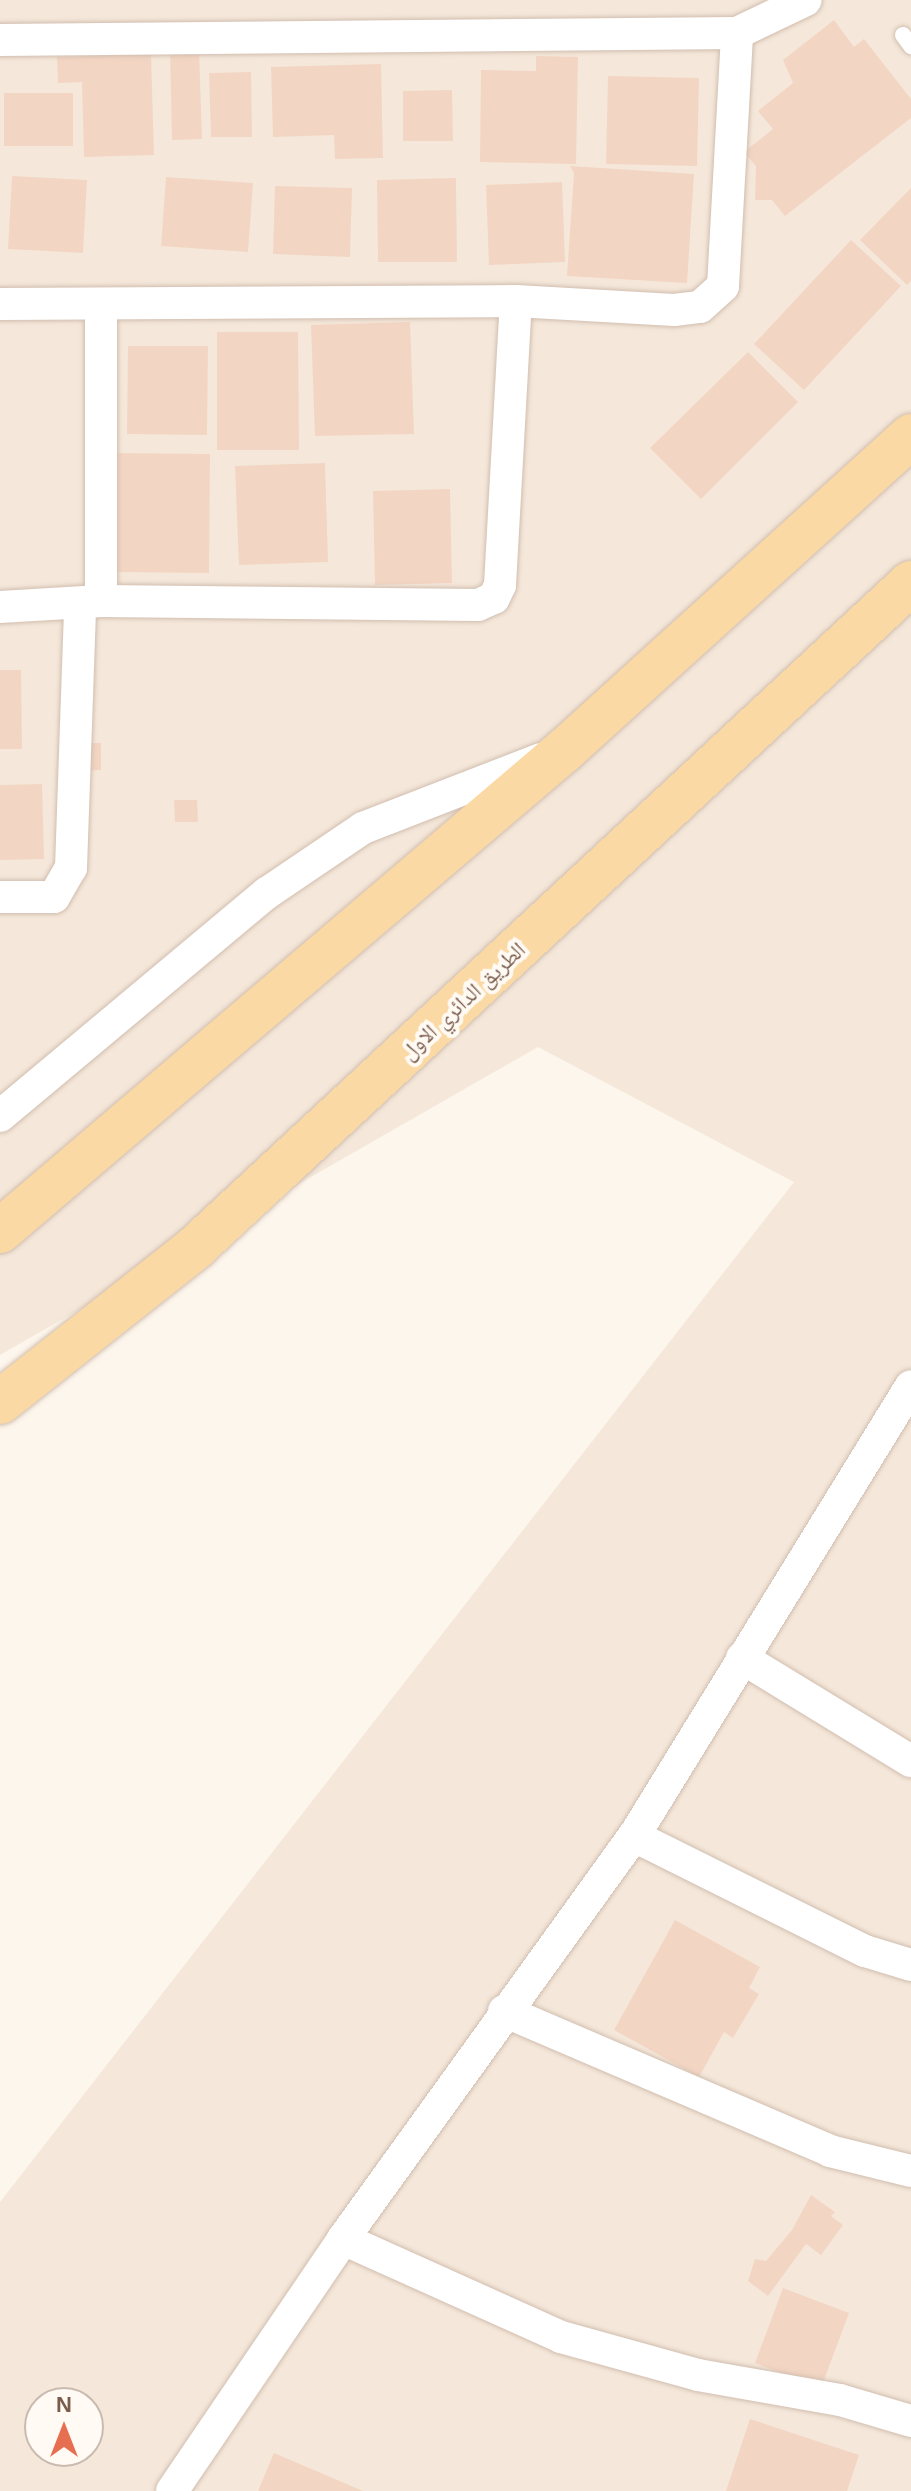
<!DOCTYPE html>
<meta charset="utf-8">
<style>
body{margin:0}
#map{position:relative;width:911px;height:2491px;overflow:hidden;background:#fdf6ec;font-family:Helvetica,"Noto Naskh Arabic",sans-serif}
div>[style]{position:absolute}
.residential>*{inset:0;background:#f5e8da}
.building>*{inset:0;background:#f3d5c3}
.roads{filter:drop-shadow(0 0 2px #d1beb0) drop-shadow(0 0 2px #d1beb0)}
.service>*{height:16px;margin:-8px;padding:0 8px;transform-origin:8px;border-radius:8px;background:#fff}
.minor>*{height:32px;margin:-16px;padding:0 16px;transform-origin:16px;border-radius:16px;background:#fff}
.primary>*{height:44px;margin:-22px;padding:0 22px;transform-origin:22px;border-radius:22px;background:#fbd9a5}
span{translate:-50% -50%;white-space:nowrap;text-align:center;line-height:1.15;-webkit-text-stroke:8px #fffaf3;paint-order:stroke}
.street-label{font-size:22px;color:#7a5c4d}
.north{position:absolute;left:24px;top:2387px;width:80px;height:80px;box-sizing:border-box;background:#fffaf3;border:2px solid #cabbb1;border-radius:50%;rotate:0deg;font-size:22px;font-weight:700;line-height:32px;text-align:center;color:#7a5c4d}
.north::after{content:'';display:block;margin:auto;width:28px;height:36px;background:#e76f51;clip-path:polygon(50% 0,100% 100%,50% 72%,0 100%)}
</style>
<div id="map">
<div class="residential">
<i style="clip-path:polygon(evenodd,0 0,911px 0,911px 2491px,0 2491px,0 2202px,794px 1182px,538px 1047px,0 1355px,0 0,40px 2403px,88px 2403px,88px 2451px,40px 2451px,40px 2403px)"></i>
</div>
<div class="building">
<i style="clip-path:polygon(834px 20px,854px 47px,864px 39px,911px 99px,911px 118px,785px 216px,772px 200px,755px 200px,756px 166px,744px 152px,773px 129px,758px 111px,793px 83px,783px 60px)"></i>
<i style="clip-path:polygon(170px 49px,199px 49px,202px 139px,172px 140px)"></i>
<i style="clip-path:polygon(151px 54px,154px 155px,84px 157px,82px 82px,58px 83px,57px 57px)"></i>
<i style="clip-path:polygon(536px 56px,578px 57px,576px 164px,480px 162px,481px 70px,536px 71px)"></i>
<i style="clip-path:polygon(381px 64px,383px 158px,335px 159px,334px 135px,273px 137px,271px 67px)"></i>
<i style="clip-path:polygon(251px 72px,252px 137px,211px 137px,209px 73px)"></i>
<i style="clip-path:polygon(608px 76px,699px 78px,697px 166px,606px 164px)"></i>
<i style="clip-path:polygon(452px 90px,453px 141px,403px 141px,403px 91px)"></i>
<i style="clip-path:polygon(4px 93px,73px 93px,73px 146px,4px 146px)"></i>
<i style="clip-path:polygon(570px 166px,694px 174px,687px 283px,567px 276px,574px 173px)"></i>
<i style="clip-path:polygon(12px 176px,87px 180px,83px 253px,8px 249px)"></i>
<i style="clip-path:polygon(166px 177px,253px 183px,248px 252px,161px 246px)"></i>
<i style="clip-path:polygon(456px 178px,457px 262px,378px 262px,377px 180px)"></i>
<i style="clip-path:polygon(562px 182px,565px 262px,489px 265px,486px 185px)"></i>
<i style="clip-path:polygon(275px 186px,352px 188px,350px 257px,273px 254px)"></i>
<i style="clip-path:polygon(911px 188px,911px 281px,907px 285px,860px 240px)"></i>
<i style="clip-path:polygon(851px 240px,901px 286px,804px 390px,754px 344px)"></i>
<i style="clip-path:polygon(410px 322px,414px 434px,315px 436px,311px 325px)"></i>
<i style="clip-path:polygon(217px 332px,298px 332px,299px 450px,217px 450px)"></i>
<i style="clip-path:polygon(128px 346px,208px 346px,207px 435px,127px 434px)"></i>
<i style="clip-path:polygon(748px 352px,798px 402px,701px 499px,650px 448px)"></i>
<i style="clip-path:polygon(115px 453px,210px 454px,209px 573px,114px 572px)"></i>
<i style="clip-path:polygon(325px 463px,328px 562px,239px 565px,235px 466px)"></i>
<i style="clip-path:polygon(450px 489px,452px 583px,375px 585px,373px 491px)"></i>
<i style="clip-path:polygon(0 670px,21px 670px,22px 749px,0 749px)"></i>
<i style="clip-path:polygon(82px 743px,101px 743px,101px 770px,83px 771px)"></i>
<i style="clip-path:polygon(42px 784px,44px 859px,0 860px,0 785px)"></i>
<i style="clip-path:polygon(174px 800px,197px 800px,198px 822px,175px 822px)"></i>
<i style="clip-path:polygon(675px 1920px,760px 1967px,749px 1988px,759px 1994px,733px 2038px,724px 2032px,699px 2077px,614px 2030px)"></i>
<i style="clip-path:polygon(811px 2195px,835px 2212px,831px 2216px,843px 2225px,821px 2255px,806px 2244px,768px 2296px,748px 2281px,755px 2259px,766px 2261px,792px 2230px)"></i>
<i style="clip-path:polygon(783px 2288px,849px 2313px,821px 2388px,755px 2363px)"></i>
<i style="clip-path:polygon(750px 2419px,859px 2455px,847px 2491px,726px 2491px)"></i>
<i style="clip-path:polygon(274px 2453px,363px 2491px,258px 2491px)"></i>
</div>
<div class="roads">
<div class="service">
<i style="left:903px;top:35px;width:14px;rotate:54deg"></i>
</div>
<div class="minor">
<i style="left:0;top:40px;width:737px;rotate:-0.54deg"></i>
<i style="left:0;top:304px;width:516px;rotate:-0.33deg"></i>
<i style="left:516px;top:301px;width:158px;rotate:3.3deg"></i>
<i style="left:674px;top:310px;width:26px;rotate:-7deg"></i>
<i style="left:700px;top:307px;width:31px;rotate:-42deg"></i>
<i style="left:723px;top:286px;width:253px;rotate:-86.8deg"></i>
<i style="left:737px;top:33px;width:76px;rotate:-25.6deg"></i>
<i style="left:101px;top:306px;width:295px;rotate:90deg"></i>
<i style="left:0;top:607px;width:101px;rotate:-3.4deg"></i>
<i style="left:101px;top:601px;width:377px;rotate:0.6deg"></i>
<i style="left:478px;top:605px;width:17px;rotate:-24deg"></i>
<i style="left:494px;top:598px;width:14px;rotate:-65deg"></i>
<i style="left:500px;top:585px;width:284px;rotate:-86.8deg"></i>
<i style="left:0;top:897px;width:54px"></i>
<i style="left:54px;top:897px;width:34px;rotate:-60deg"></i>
<i style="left:71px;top:868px;width:264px;rotate:-88deg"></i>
<i style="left:0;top:1116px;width:348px;rotate:-39.9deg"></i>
<i style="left:267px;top:893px;width:116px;rotate:-34.1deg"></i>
<i style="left:363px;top:828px;width:191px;rotate:-21.2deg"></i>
<i style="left:742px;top:1658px;width:198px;rotate:31.4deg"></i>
<i style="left:634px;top:1836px;width:258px;rotate:26.5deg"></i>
<i style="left:865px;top:1951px;width:48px;rotate:16.9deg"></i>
<i style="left:504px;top:2011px;width:355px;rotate:23.2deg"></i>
<i style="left:830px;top:2151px;width:83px;rotate:13.9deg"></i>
<i style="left:343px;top:2239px;width:239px;rotate:24.2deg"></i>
<i style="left:561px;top:2337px;width:142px;rotate:15.5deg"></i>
<i style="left:698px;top:2375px;width:144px;rotate:10deg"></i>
<i style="left:840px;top:2400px;width:74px;rotate:16.5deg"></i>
<i style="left:172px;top:2491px;width:305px;rotate:-55.8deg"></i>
<i style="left:343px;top:2239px;width:497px;rotate:-54.2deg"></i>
<i style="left:634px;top:1836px;width:528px;rotate:-58.39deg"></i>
</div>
<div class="primary">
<i style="left:0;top:1231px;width:743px;rotate:-40.42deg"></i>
<i style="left:566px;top:749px;width:466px;rotate:-42.2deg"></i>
<i style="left:0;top:1402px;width:250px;rotate:-38.3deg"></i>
<i style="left:196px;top:1247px;width:976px;rotate:-42.88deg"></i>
</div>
</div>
<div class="street-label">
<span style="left:463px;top:1001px;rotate:-43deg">الطريق الدائري الاول</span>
</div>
<div class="north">N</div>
</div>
